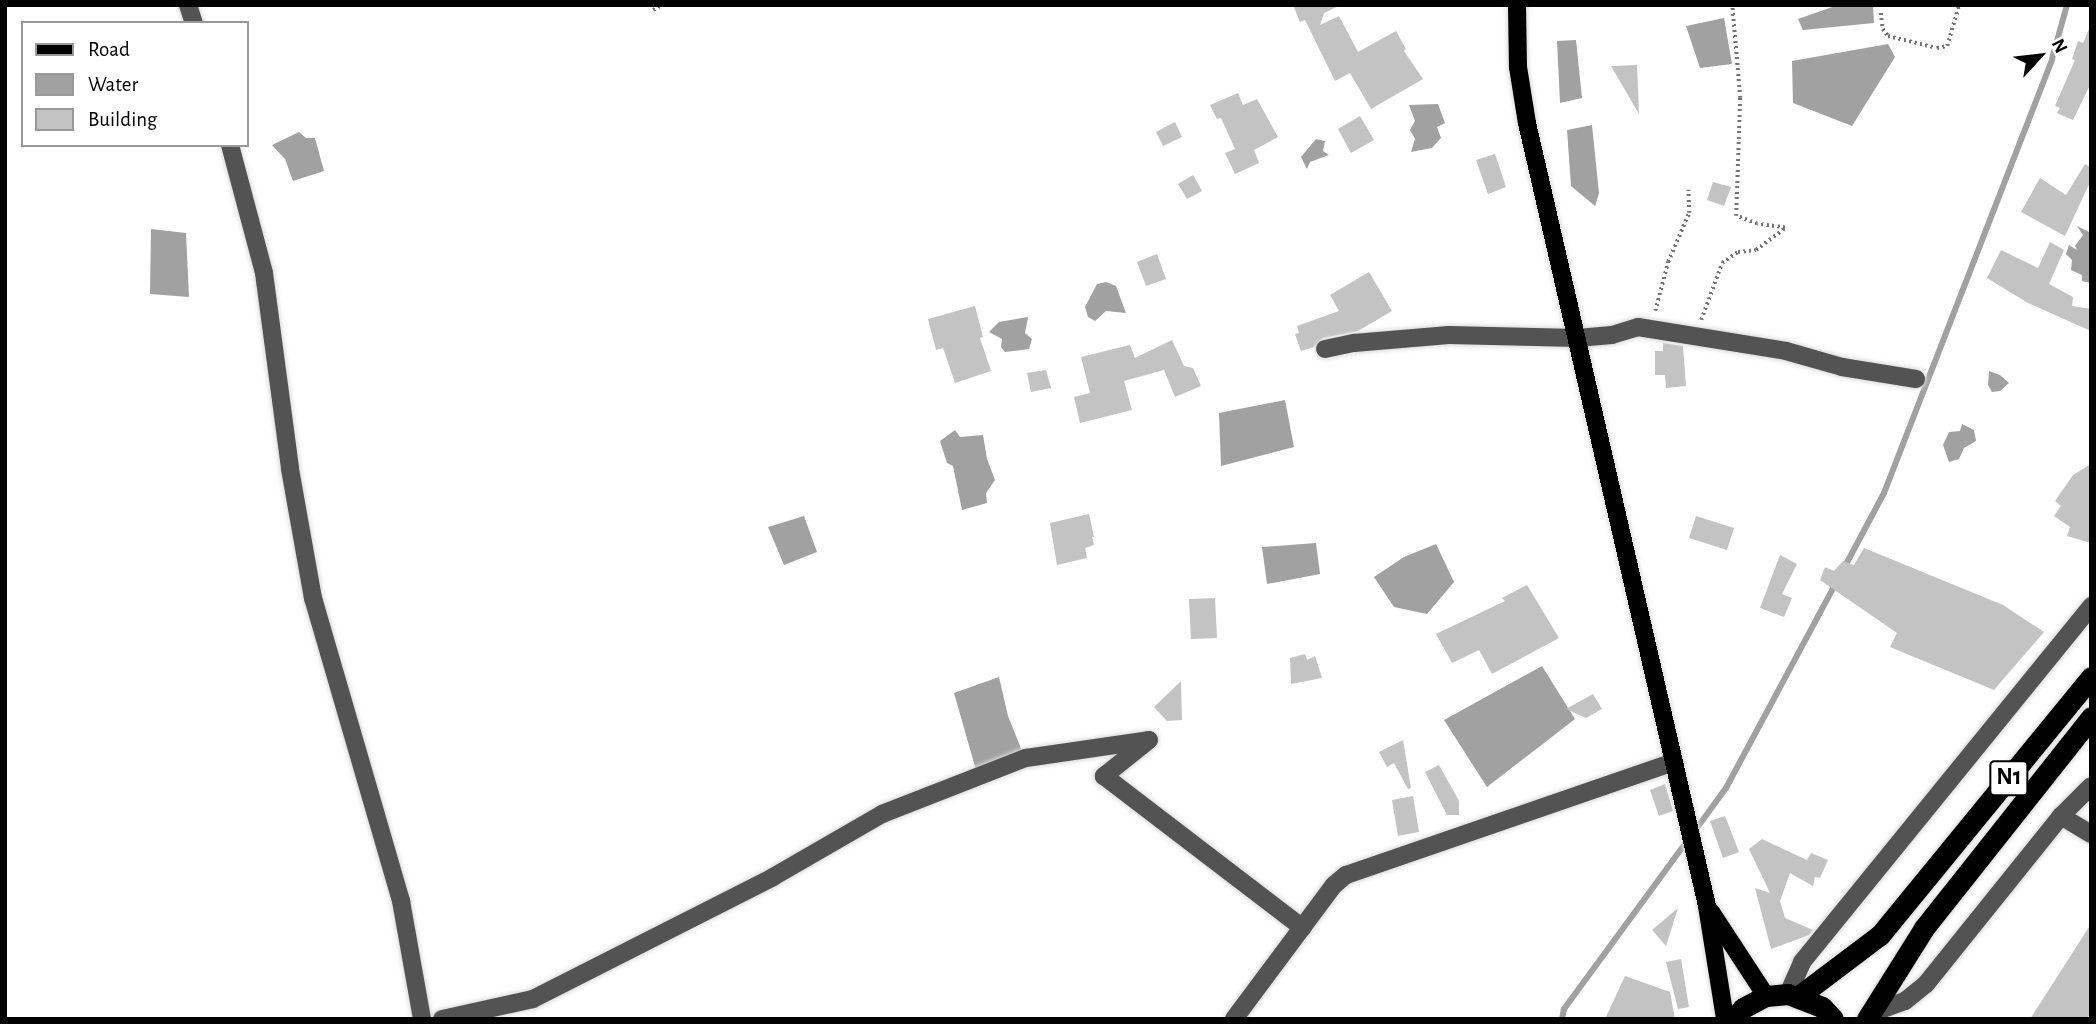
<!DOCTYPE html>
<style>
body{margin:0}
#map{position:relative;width:2096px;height:1024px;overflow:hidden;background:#fff;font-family:"Alegreya Sans",sans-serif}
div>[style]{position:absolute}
.water>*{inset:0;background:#a1a1a1}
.stream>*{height:6px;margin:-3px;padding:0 3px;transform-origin:3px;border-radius:3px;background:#a1a1a1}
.building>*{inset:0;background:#c3c3c3}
.path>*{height:3.5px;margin-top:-1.75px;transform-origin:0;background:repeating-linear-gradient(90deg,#757575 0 2px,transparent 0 5.5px)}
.roads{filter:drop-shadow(0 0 2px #dbdbdb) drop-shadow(0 0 2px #dbdbdb)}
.minor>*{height:18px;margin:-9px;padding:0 9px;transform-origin:9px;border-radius:9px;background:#535353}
.major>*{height:18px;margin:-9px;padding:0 9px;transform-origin:9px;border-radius:9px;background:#000}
.highway>*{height:21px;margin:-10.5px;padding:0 10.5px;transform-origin:10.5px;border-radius:10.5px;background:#000}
span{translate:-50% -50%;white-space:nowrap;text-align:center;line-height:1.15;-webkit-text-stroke:6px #fff;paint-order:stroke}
.shield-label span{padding:2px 5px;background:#fff;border:2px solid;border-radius:5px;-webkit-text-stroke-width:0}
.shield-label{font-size:24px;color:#000;font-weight:700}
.frame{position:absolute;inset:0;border:7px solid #000;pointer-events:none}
.legend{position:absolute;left:21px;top:21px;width:228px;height:126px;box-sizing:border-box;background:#fff;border:2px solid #999;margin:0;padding:9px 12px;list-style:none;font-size:21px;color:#000}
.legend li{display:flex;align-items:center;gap:14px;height:35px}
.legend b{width:35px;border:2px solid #999}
.north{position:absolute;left:2005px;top:21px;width:70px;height:70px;-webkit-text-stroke:5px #fff;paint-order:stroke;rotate:63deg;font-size:19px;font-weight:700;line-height:28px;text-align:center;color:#000}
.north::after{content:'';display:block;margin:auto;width:24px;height:32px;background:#000;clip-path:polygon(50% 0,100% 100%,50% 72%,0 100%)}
</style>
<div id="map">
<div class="water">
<i style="clip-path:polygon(1838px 5px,1873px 5px,1874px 23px,1803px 30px,1798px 19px)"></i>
<i style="clip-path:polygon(1724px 18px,1732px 64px,1700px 68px,1686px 26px)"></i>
<i style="clip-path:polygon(1576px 40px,1582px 98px,1560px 103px,1557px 41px)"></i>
<i style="clip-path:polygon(1888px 44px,1895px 57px,1852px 126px,1793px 103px,1792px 61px)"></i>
<i style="clip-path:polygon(1438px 104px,1445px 123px,1437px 127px,1441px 138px,1432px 148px,1411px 152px,1415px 139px,1410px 130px,1415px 121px,1409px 105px)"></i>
<i style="clip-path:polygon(1592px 125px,1599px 193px,1595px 206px,1571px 186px,1567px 130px)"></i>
<i style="clip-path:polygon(299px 132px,306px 138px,315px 138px,324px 171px,293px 181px,285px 159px,272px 145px)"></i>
<i style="clip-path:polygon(1316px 139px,1325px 141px,1323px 151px,1329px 155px,1310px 162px,1307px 169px,1301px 157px)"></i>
<i style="clip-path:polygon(2077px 226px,2091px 233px,2091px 283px,2082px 281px,2082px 275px,2071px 270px,2072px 260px,2066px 254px,2069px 245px,2077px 250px,2075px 246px,2083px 235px)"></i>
<i style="clip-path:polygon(151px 229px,186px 233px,189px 297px,150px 294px)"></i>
<i style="clip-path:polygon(1106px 282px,1116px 286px,1126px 313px,1106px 311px,1095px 321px,1088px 317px,1085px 307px,1097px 284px)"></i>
<i style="clip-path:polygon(1028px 317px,1025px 333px,1032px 339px,1029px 349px,1005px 352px,1001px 347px,1002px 339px,989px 332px,999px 322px)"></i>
<i style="clip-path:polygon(1989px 371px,2000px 375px,2009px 383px,2000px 391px,1992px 392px,1988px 385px)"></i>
<i style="clip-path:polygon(1285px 400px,1294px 447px,1221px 466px,1219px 413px)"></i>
<i style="clip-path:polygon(1962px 424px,1974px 430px,1976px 441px,1964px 448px,1959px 459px,1949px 462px,1943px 445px,1949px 432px,1960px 431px)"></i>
<i style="clip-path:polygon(955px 430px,960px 437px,983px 435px,987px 459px,995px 480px,986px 493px,987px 503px,962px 510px,953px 466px,947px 463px,940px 441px)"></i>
<i style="clip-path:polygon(804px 516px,817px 552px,784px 565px,768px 527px)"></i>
<i style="clip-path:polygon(1316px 543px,1320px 574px,1267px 584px,1262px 547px)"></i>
<i style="clip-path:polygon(1436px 544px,1454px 582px,1427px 614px,1394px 607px,1374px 577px,1404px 557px)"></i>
<i style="clip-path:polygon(1542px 666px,1575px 719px,1487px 787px,1444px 720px)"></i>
<i style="clip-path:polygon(999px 677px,1008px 716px,1022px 751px,976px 770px,954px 693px)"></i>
</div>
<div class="stream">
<i style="left:1844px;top:568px;width:85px;rotate:-61.9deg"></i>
<i style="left:1884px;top:493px;width:465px;rotate:-68.8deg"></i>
<i style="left:2052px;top:59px;width:56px;rotate:-74.5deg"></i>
<i style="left:1694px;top:832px;width:54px;rotate:-54deg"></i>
<i style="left:1726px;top:788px;width:233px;rotate:-61.8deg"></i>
<i style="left:1562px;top:1019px;width:10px;rotate:-79deg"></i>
<i style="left:1564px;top:1009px;width:208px;rotate:-53.8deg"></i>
</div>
<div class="building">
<i style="clip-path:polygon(1293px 5px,1341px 5px,1324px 13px,1320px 25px,1339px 16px,1358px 52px,1396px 31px,1406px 49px,1404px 51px,1423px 79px,1371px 109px,1350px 73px,1335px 81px,1305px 20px,1300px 22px)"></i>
<i style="clip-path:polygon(2091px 25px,2091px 83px,2073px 120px,2057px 113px,2060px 108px,2055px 106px,2075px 60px,2072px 59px,2078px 41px,2083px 43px)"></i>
<i style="clip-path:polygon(1637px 65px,1639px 114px,1611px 66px)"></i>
<i style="clip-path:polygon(1238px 93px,1243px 105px,1257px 99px,1278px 137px,1254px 150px,1259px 163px,1235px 174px,1225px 153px,1235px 149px,1221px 118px,1217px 119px,1210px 105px)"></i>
<i style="clip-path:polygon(1360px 116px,1374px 140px,1351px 153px,1338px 129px)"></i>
<i style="clip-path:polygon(1175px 122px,1182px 137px,1163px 146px,1156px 132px)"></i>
<i style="clip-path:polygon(1495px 154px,1506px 187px,1488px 194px,1476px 160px)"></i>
<i style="clip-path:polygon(2085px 164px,2091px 168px,2091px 180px,2065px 236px,2021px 212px,2040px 178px,2066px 195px)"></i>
<i style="clip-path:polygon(1193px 175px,1202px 191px,1187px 199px,1178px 184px)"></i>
<i style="clip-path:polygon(1713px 182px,1731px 187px,1724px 206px,1707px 200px)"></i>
<i style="clip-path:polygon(2050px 242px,2064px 250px,2049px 284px,2073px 297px,2072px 306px,2091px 309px,2091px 331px,2028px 303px,1987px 278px,2001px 250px,2038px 268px)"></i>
<i style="clip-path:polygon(1157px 254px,1166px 279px,1146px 286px,1137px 262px)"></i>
<i style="clip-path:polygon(1369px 272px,1392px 311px,1358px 331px,1323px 338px,1314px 347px,1301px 351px,1295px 334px,1299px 333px,1297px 326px,1339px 311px,1330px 295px)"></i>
<i style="clip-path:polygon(975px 306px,983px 337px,980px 338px,991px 371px,955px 383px,943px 348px,936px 350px,928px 319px)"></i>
<i style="clip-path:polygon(1172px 340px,1184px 366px,1193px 368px,1201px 386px,1175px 397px,1164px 370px,1124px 381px,1132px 410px,1080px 423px,1074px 397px,1090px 393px,1081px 357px,1130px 345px,1135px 358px)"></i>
<i style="clip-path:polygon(1663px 343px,1683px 346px,1686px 386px,1666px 388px,1665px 375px,1655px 375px,1655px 351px,1663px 351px)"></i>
<i style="clip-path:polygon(1046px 370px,1051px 388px,1031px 392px,1027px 373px)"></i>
<i style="clip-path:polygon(2091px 464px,2091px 543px,2067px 536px,2070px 527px,2054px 516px,2061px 506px,2055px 501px,2073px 475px)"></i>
<i style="clip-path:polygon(1089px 514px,1094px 537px,1092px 537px,1094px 545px,1085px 548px,1087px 558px,1057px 565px,1050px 523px)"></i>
<i style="clip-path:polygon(1696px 516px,1734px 528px,1727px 550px,1689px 538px)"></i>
<i style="clip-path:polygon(1864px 548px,2003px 605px,2044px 632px,1994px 690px,1890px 647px,1897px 633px,1820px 580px,1825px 567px,1834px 571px,1843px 561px,1854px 565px)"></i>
<i style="clip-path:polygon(1780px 555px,1797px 564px,1782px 594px,1792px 598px,1784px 617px,1760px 608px)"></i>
<i style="clip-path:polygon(1527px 585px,1559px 638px,1492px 674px,1479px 650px,1452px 663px,1436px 634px,1505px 601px,1502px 598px)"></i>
<i style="clip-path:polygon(1215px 598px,1217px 638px,1191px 639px,1189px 599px)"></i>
<i style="clip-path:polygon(1305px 654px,1307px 660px,1315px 656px,1322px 678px,1291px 684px,1290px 658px)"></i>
<i style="clip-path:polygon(1181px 681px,1182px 720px,1167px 721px,1154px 707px)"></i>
<i style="clip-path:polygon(1593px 694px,1602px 709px,1586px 718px,1566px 709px)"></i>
<i style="clip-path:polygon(1403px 740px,1411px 788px,1408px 789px,1394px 763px,1387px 767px,1379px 752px)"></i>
<i style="clip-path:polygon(1439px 765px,1459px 801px,1459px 815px,1447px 815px,1425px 772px)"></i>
<i style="clip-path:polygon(1665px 784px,1673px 811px,1659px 816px,1650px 790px)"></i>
<i style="clip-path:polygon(1413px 796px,1419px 832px,1398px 836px,1392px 800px)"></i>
<i style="clip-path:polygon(1725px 816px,1739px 852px,1723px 858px,1710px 821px)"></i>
<i style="clip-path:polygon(1762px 839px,1807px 860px,1811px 853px,1828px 860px,1820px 878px,1815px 877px,1813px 886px,1790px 873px,1780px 901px,1785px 918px,1813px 930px,1809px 935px,1771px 949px,1755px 888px,1770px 893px,1749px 849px)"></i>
<i style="clip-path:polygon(1678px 908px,1666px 946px,1652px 930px)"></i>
<i style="clip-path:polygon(2091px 924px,2091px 1019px,2030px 1019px)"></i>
<i style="clip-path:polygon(1681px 959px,1689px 1007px,1678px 1009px,1666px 962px)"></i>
<i style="clip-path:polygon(1625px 976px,1670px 992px,1675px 1019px,1605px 1019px)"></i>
</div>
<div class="path">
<i style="left:653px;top:10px;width:10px;rotate:-29deg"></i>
<i style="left:1881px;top:13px;width:16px;rotate:83deg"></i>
<i style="left:1883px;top:29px;width:9px;rotate:54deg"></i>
<i style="left:1888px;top:36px;width:50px;rotate:13.8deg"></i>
<i style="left:1937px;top:48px;width:10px;rotate:-11deg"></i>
<i style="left:1947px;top:46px;width:43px;rotate:-73.7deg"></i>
<i style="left:1655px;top:311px;width:51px;rotate:-75.1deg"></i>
<i style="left:1668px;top:262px;width:53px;rotate:-66.8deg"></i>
<i style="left:1689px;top:213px;width:23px;rotate:-92deg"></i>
<i style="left:1701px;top:320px;width:61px;rotate:-69.8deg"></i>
<i style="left:1722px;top:263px;width:19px;rotate:-35deg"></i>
<i style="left:1738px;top:252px;width:18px;rotate:-6deg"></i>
<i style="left:1756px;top:250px;width:36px;rotate:-37deg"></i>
<i style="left:1785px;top:228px;width:28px;rotate:-172deg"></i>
<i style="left:1757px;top:224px;width:22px;rotate:-159deg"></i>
<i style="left:1736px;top:216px;width:118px;rotate:-88.1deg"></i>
<i style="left:1740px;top:98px;width:93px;rotate:-94.9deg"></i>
</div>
<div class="roads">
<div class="minor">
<i style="left:188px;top:5px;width:19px;rotate:72deg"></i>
<i style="left:230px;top:145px;width:132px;rotate:75.1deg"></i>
<i style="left:264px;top:273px;width:198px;rotate:82.4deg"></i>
<i style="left:290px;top:469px;width:131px;rotate:79.9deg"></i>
<i style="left:313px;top:598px;width:316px;rotate:73.8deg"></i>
<i style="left:401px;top:901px;width:120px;rotate:79.9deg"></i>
<i style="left:1325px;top:349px;width:30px;rotate:-12deg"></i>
<i style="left:1354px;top:343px;width:95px;rotate:-4.8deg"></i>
<i style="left:1449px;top:335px;width:128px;rotate:1.3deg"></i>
<i style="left:1577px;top:338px;width:35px;rotate:-5deg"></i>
<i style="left:1612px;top:335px;width:27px;rotate:-17deg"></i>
<i style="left:1638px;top:327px;width:150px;rotate:9.2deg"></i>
<i style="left:1786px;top:351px;width:58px;rotate:15.9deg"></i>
<i style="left:1842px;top:367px;width:75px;rotate:9.2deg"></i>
<i style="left:1149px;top:740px;width:58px;rotate:141.3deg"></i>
<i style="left:1104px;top:776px;width:250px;rotate:37.4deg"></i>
<i style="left:2061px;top:816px;width:35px;rotate:31deg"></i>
<i style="left:1788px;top:994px;width:35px;rotate:-66deg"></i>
<i style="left:1802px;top:962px;width:459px;rotate:-50.9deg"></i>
<i style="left:1869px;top:1014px;width:38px;rotate:-20deg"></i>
<i style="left:1905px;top:1001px;width:27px;rotate:-39deg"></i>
<i style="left:1926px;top:984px;width:216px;rotate:-51.2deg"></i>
<i style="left:2061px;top:816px;width:42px;rotate:-45deg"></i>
<i style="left:442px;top:1019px;width:93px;rotate:-12.4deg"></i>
<i style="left:533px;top:999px;width:269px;rotate:-26.9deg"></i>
<i style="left:773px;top:877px;width:126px;rotate:-30deg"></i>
<i style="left:882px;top:814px;width:155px;rotate:-21.3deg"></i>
<i style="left:1026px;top:758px;width:124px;rotate:-8.3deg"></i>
<i style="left:1234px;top:1019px;width:167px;rotate:-53.3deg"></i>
<i style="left:1334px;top:885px;width:16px;rotate:-40deg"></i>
<i style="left:1346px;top:875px;width:347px;rotate:-19deg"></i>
</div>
<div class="major">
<i style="left:1517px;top:5px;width:62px;rotate:89.1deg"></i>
<i style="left:1518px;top:67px;width:57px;rotate:80.9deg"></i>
<i style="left:1527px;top:123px;width:803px;rotate:77.05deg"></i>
<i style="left:1707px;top:906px;width:114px;rotate:80.9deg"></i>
<i style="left:1711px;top:912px;width:100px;rotate:56.8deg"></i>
</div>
<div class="highway">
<i style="left:1799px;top:996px;width:101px;rotate:-37deg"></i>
<i style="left:1880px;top:935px;width:333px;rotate:-50.7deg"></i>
<i style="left:1734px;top:1019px;width:14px;rotate:-51deg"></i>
<i style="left:1743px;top:1008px;width:26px;rotate:-28deg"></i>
<i style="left:1766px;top:996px;width:22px;rotate:-5deg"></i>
<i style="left:1788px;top:994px;width:36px;rotate:21deg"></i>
<i style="left:1822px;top:1007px;width:16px;rotate:47deg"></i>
<i style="left:1867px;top:1019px;width:107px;rotate:-57.9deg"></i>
<i style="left:1924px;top:928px;width:269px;rotate:-51.6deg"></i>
</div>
</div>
<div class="shield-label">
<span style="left:2009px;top:778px">N1</span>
</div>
<div class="frame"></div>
<ul class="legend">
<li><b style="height:9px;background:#000"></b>Road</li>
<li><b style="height:19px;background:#a1a1a1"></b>Water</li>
<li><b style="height:19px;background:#c3c3c3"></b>Building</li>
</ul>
<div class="north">N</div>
</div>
